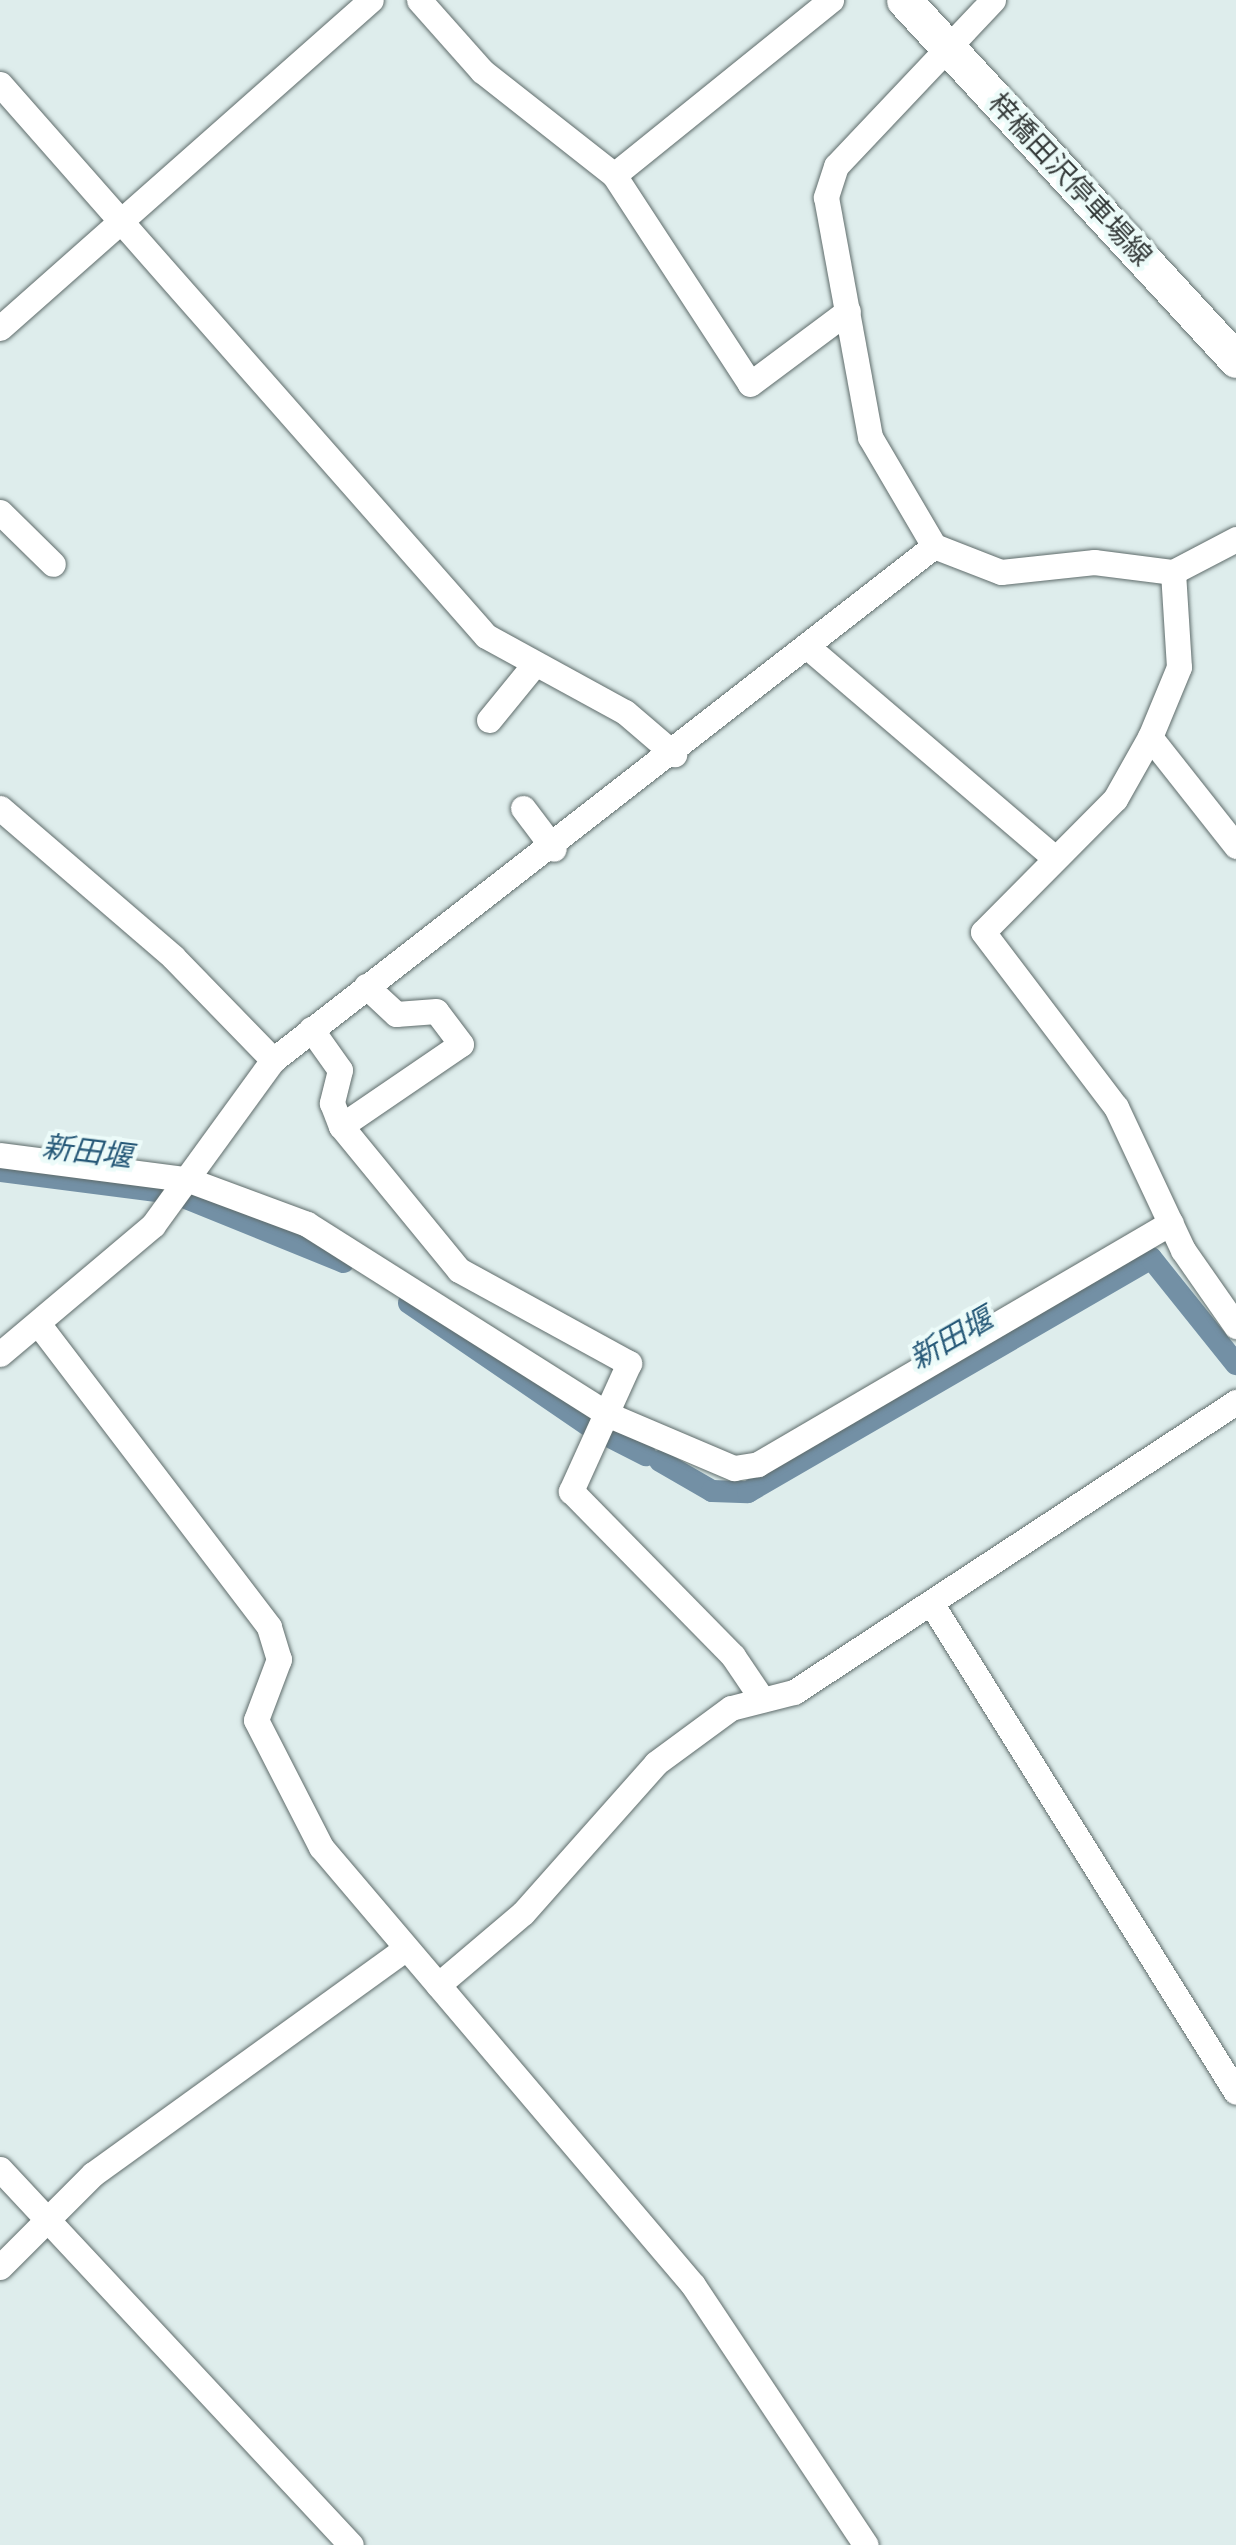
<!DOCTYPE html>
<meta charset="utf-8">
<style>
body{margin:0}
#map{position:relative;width:1236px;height:2545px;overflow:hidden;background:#deedec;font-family:"Roboto Condensed","Noto Sans JP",sans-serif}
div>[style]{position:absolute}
.canal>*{height:22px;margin:-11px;padding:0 11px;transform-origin:11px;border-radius:11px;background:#7390a5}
.roads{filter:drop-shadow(0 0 2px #5f6c6b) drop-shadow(0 0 2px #5f6c6b)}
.minor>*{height:25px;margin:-12.5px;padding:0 12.5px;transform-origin:12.5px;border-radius:12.5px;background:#fff}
.secondary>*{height:35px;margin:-17.5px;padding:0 17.5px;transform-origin:17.5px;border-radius:17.5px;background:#fff}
span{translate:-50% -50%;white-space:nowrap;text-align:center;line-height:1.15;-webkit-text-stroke:8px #ecfbf9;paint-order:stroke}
.street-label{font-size:28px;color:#363c3b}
.water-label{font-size:30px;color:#265978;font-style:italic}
</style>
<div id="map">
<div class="canal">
<i style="left:0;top:1171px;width:166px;rotate:7.3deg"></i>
<i style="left:186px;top:1198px;width:170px;rotate:22.1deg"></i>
<i style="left:409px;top:1303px;width:222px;rotate:34.3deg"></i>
<i style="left:612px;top:1438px;width:38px;rotate:27deg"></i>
<i style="left:660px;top:1461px;width:60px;rotate:30deg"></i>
<i style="left:712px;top:1491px;width:36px;rotate:2deg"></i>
<i style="left:748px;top:1492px;width:466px;rotate:-30.1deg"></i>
<i style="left:1151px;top:1258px;width:136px;rotate:51.3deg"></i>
</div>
<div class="roads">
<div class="minor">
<i style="left:419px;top:0;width:95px;rotate:48.4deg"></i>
<i style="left:482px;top:71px;width:168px;rotate:38.2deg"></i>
<i style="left:614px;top:175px;width:279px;rotate:-38.9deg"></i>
<i style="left:993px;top:0;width:228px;rotate:133.4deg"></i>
<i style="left:836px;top:166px;width:33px;rotate:108deg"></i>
<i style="left:826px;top:197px;width:244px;rotate:79.6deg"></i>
<i style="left:870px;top:437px;width:126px;rotate:59.6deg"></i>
<i style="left:934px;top:546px;width:72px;rotate:21.2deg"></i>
<i style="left:1001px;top:572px;width:94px;rotate:-6.1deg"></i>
<i style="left:1094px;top:562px;width:80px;rotate:7.2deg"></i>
<i style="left:1173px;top:572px;width:71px;rotate:-27.6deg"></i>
<i style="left:0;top:84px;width:735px;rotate:48.64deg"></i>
<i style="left:486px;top:636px;width:158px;rotate:28.7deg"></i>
<i style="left:625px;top:712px;width:65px;rotate:40.6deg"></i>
<i style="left:614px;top:175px;width:249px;rotate:56.9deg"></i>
<i style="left:750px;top:384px;width:122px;rotate:-36.7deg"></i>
<i style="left:0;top:328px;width:495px;rotate:-41.5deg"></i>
<i style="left:0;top:512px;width:74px;rotate:44.5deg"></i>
<i style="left:1173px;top:572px;width:95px;rotate:86.4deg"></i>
<i style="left:1179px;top:667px;width:76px;rotate:112.5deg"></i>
<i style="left:1150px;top:737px;width:71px;rotate:119.4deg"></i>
<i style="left:1115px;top:799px;width:187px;rotate:134.8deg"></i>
<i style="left:983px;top:932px;width:220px;rotate:52.8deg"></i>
<i style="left:1116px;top:1107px;width:158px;rotate:64.9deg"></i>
<i style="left:1183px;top:1250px;width:93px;rotate:55.1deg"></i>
<i style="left:809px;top:648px;width:323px;rotate:40.5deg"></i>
<i style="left:489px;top:720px;width:70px;rotate:-50.8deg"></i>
<i style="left:1150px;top:737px;width:139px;rotate:51.7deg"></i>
<i style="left:0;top:808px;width:228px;rotate:40.7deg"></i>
<i style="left:173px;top:957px;width:144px;rotate:45.8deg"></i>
<i style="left:523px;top:808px;width:51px;rotate:52.9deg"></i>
<i style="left:311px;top:1029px;width:50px;rotate:54.7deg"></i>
<i style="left:340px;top:1070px;width:34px;rotate:104deg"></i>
<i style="left:332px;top:1103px;width:25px;rotate:69deg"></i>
<i style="left:341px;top:1126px;width:186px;rotate:50.7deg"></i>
<i style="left:459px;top:1270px;width:194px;rotate:28.7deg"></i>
<i style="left:629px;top:1363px;width:141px;rotate:114.4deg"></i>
<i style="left:571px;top:1491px;width:231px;rotate:45.5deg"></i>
<i style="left:733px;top:1656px;width:52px;rotate:56deg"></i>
<i style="left:341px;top:1126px;width:145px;rotate:-34.3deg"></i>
<i style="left:461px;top:1044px;width:41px;rotate:-127.1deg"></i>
<i style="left:436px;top:1011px;width:40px;rotate:175.7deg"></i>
<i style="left:396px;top:1014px;width:41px;rotate:-137deg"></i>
<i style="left:0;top:1155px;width:188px;rotate:7.4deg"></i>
<i style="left:186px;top:1179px;width:129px;rotate:20.4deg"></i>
<i style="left:307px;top:1224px;width:357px;rotate:32.3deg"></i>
<i style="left:609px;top:1415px;width:136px;rotate:23deg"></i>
<i style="left:734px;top:1468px;width:24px;rotate:-9deg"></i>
<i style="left:758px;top:1464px;width:478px;rotate:-30.3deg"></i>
<i style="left:40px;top:1326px;width:378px;rotate:52.7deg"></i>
<i style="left:269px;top:1627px;width:34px;rotate:73deg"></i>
<i style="left:279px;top:1659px;width:65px;rotate:110.7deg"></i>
<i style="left:256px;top:1720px;width:143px;rotate:62.9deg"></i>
<i style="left:321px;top:1847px;width:575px;rotate:49.66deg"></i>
<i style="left:693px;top:2285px;width:312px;rotate:56.4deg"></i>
<i style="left:0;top:1354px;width:200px;rotate:-40.1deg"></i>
<i style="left:153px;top:1225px;width:204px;rotate:-54deg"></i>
<i style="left:273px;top:1060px;width:837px;rotate:-37.87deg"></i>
<i style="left:931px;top:1603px;width:576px;rotate:58.05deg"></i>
<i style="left:438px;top:1985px;width:111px;rotate:-40.3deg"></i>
<i style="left:523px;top:1913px;width:200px;rotate:-48.4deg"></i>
<i style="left:656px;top:1763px;width:93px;rotate:-36.3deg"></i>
<i style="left:731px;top:1708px;width:65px;rotate:-14.3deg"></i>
<i style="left:794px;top:1692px;width:529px;rotate:-33.27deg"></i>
<i style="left:0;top:2169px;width:514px;rotate:46.97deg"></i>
<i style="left:0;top:2267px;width:132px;rotate:-45deg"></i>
<i style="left:93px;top:2174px;width:385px;rotate:-35.8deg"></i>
</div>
<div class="secondary">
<i style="left:904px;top:0;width:490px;rotate:47.3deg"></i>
</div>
</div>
<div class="street-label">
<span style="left:1070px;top:180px;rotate:47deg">梓橋田沢停車場線</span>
</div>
<div class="water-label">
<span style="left:87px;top:1152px;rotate:7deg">新田堰</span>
<span style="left:951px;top:1339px;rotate:-30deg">新田堰</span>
</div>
</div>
